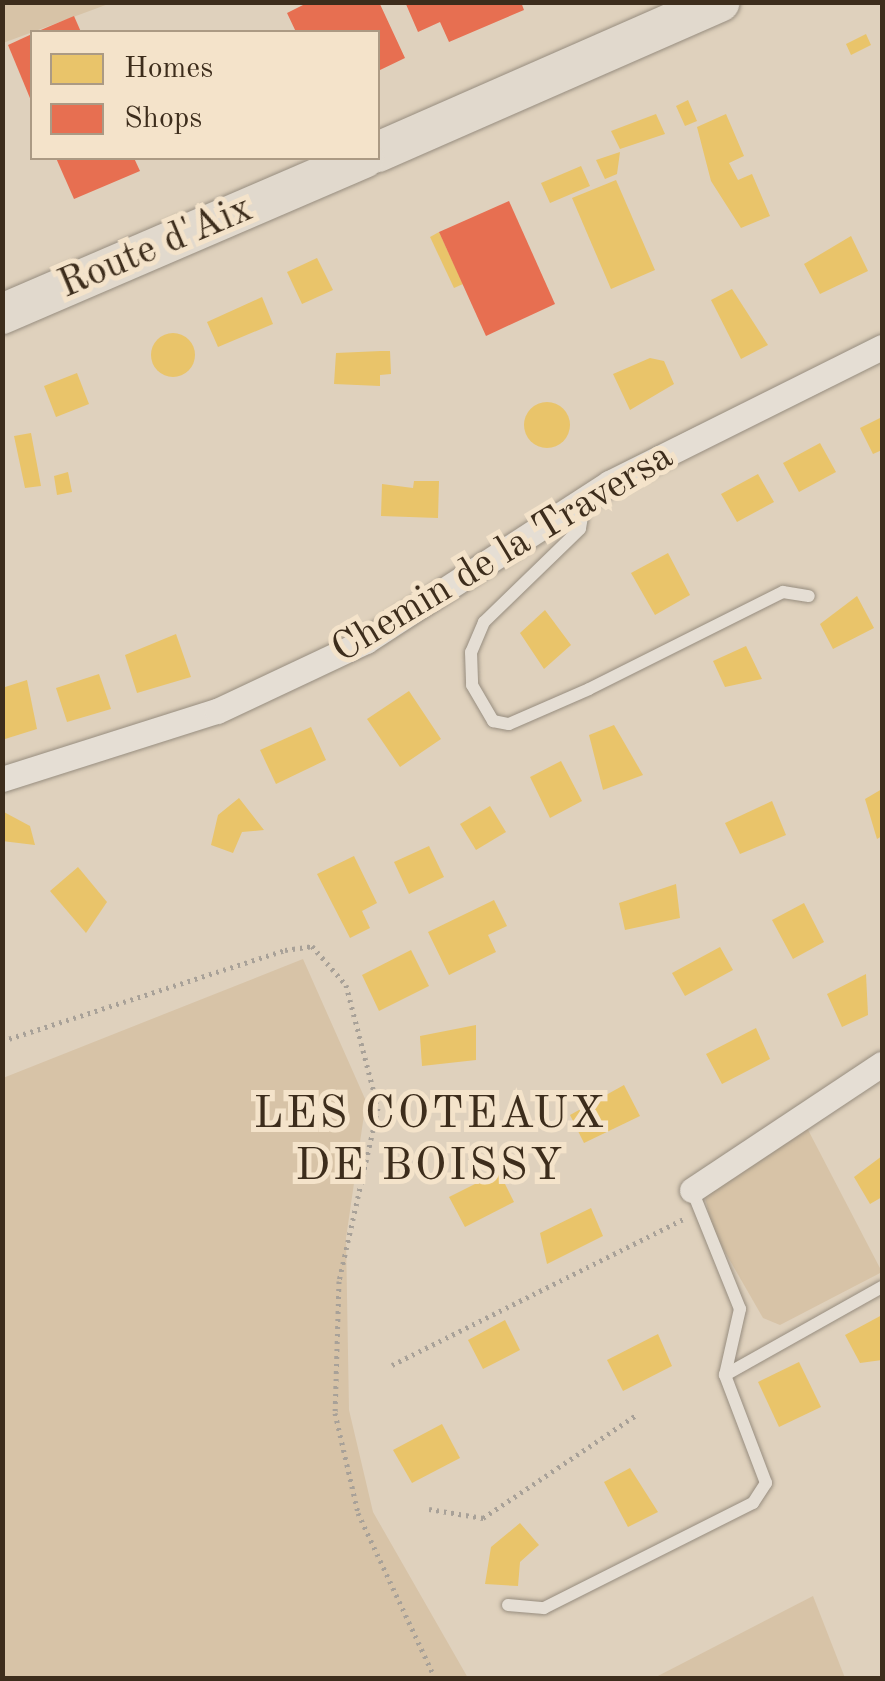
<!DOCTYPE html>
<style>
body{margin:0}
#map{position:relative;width:885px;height:1681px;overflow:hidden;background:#dfd1bd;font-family:"Old Standard TT",serif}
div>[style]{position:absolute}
.green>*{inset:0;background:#d7c3a7}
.homes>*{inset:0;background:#e9c46a}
.round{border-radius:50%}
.shops>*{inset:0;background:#e76f51}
.path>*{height:5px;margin-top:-2.5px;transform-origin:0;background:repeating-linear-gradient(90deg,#a8a198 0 2.5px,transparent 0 7.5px)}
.roads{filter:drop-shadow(0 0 2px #978d7f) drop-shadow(0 0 2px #978d7f)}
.service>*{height:12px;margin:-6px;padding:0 6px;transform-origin:6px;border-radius:6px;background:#e5ded4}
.minor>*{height:25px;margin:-12.5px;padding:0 12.5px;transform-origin:12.5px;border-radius:12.5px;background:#e5ded4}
.primary>*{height:40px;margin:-20px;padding:0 20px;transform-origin:20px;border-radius:20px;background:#e1d9cd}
span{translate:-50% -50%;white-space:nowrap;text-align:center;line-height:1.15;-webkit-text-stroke:10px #f4e3ca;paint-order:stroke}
.street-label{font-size:40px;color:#3d2d1c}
.quarter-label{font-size:45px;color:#3d2d1c;letter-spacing:2.5px}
.frame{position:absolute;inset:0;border:5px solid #3d2d1c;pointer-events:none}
.legend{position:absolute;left:30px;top:30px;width:350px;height:130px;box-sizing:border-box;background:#f4e3ca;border:2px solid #ab9a84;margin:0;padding:12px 18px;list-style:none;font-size:30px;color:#3d2d1c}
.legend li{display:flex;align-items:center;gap:20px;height:50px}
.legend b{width:50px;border:2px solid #ab9a84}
</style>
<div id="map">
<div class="green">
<i style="clip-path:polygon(3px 3px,111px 3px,3px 43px)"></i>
<i style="clip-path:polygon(303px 959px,366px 1101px,346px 1238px,349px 1410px,373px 1512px,468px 1678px,3px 1678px,3px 1078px)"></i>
<i style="clip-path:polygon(806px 1126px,882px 1272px,780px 1325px,763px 1318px,713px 1231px,705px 1197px)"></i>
<i style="clip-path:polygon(813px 1596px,845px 1678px,654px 1678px)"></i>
</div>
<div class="homes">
<i style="clip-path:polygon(866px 34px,871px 45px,851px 55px,846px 44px)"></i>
<i style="clip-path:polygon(688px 100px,697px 121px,685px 126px,676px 106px)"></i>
<i style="clip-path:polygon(656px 114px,665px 134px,620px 149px,611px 131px)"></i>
<i style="clip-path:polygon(726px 114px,744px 156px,729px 163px,738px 180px,752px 174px,770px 216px,741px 228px,711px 181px,697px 127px)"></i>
<i style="clip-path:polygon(620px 152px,617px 174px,605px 179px,596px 160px)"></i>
<i style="clip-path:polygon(581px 166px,590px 186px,550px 203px,541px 183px)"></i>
<i style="clip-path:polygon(616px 180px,655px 270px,611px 289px,572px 198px)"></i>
<i style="clip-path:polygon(439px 232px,463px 284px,454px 288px,430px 237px)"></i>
<i style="clip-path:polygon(851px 236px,868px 271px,820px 294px,804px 264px)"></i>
<i style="clip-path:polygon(317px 258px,333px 290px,302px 304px,287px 272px)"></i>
<i style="clip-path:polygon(732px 289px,768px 345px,741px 359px,711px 300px)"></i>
<i style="clip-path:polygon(262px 297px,273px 324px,218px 347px,207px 322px)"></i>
<i class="round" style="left:151px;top:333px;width:44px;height:44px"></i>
<i style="clip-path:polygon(381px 351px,390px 351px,391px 374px,380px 375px,380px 386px,334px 384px,336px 353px)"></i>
<i style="clip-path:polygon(650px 358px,664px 361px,674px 384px,630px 410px,613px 374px)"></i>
<i style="clip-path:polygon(77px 373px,89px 404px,56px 417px,44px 386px)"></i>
<i class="round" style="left:524px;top:402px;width:46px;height:46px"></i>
<i style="clip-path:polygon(882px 417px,882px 450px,873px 454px,860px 428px)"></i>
<i style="clip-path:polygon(31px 433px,41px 486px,25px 488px,14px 436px)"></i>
<i style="clip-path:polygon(820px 443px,836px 472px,799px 492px,783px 463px)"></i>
<i style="clip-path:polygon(68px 472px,72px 492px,57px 495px,54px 476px)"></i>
<i style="clip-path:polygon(758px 474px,774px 502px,737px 522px,721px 494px)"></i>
<i style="clip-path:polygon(414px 481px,439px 481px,438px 518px,381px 516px,382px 484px,413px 488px)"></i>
<i style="clip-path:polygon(668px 553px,690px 595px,655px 615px,631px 573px)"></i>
<i style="clip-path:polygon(857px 596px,874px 628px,833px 649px,820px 624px)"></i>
<i style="clip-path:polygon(545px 610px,571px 645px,544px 669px,520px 633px)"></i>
<i style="clip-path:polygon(176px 634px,191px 677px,137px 693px,125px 655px)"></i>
<i style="clip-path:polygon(746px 646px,762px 679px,725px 687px,713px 661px)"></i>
<i style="clip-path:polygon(99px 674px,111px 709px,67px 722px,56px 688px)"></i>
<i style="clip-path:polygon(27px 680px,37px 729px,5px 739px,2px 688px)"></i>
<i style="clip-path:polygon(409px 691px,441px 739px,400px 767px,367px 719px)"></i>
<i style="clip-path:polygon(614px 725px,643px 775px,603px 790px,589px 735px)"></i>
<i style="clip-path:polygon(311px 727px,326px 760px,276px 784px,260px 750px)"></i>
<i style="clip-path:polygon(561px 761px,582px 801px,550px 818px,530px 777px)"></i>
<i style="clip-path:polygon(882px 789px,882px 836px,877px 839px,865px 799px)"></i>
<i style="clip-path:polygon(239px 798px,264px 830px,242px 832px,233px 853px,211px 845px,218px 815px)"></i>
<i style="clip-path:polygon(772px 801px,786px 835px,740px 854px,725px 823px)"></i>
<i style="clip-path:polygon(490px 806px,506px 832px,476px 850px,460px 824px)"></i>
<i style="clip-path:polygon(2px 811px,30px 826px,35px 845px,2px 841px)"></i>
<i style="clip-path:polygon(429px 846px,444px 877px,409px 894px,394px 862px)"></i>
<i style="clip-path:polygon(354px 856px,377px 903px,362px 911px,370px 928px,350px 938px,317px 874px)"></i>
<i style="clip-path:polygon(78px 867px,107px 902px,86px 933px,50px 891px)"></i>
<i style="clip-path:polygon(676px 884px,680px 918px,625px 930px,619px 903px)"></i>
<i style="clip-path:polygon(494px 900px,507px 926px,488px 935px,496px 952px,449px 975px,428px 932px)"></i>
<i style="clip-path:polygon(804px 903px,824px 942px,793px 959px,772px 920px)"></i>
<i style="clip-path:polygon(720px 947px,733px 970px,685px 996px,672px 973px)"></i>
<i style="clip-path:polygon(411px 950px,429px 986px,379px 1011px,362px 975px)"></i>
<i style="clip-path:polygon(866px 974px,868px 1015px,842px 1027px,827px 994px)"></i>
<i style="clip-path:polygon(476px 1025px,476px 1060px,422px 1066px,420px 1036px)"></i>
<i style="clip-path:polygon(756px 1028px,770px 1059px,722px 1084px,706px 1054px)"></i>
<i style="clip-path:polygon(624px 1085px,640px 1116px,584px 1143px,570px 1115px)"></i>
<i style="clip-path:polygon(882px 1156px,882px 1197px,870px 1204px,854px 1177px)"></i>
<i style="clip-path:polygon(499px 1172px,514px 1202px,465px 1227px,449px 1197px)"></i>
<i style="clip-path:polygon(591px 1208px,603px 1236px,547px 1264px,540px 1233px)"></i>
<i style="clip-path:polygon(882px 1315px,882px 1360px,860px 1363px,845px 1335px)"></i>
<i style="clip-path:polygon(505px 1320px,520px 1350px,483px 1369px,468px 1340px)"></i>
<i style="clip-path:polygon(658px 1334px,672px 1366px,623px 1391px,607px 1360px)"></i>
<i style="clip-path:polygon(799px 1362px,821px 1407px,779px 1427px,758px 1382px)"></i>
<i style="clip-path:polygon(442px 1424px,460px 1458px,412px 1483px,393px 1450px)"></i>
<i style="clip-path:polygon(630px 1468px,658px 1512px,628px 1527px,604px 1482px)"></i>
<i style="clip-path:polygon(520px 1523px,539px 1545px,520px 1562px,518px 1586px,485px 1584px,491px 1547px)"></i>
</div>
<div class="shops">
<i style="clip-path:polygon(309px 2px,379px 2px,405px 58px,378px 71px,378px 32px,296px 32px,287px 13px)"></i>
<i style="clip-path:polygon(405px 2px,521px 2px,524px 10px,449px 42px,440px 22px,418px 32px)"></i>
<i style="clip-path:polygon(74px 16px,81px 32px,36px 32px)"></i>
<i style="clip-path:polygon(32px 34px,32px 103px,8px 45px)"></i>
<i style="clip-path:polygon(56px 158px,134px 158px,140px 171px,74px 199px)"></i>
<i style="clip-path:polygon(509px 201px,555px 304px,486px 336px,439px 232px)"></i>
</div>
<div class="path">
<i style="left:2px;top:1041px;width:297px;rotate:-17.8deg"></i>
<i style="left:285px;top:950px;width:27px;rotate:-8deg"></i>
<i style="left:312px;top:946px;width:52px;rotate:48.9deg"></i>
<i style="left:346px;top:985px;width:127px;rotate:75.4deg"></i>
<i style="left:378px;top:1108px;width:177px;rotate:102.7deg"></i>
<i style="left:339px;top:1281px;width:132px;rotate:91.7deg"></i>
<i style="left:335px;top:1413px;width:103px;rotate:77deg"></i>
<i style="left:358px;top:1513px;width:182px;rotate:65deg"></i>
<i style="left:392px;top:1365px;width:326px;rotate:-26.6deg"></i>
<i style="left:429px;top:1509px;width:55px;rotate:9.5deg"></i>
<i style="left:483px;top:1518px;width:183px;rotate:-33.9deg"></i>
</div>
<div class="roads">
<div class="service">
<i style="left:585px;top:500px;width:29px;rotate:100deg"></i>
<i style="left:580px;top:529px;width:134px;rotate:135.9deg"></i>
<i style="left:484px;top:622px;width:33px;rotate:113deg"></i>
<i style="left:471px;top:652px;width:33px;rotate:88deg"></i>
<i style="left:472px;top:685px;width:42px;rotate:59.7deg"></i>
<i style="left:493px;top:721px;width:16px;rotate:11deg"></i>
<i style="left:509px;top:724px;width:87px;rotate:-23.6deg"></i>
<i style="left:589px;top:689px;width:217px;rotate:-26.6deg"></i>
<i style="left:783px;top:592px;width:26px;rotate:9deg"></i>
<i style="left:725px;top:1375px;width:180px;rotate:-29.3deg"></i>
<i style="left:508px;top:1605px;width:36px;rotate:5deg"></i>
<i style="left:544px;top:1608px;width:234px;rotate:-26.7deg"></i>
<i style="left:753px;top:1503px;width:24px;rotate:-57deg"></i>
<i style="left:766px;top:1483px;width:116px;rotate:-110.8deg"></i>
<i style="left:725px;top:1375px;width:68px;rotate:-77.2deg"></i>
<i style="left:740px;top:1309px;width:128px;rotate:-112deg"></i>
</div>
<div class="minor">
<i style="left:2px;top:779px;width:225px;rotate:-17.6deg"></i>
<i style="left:217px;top:711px;width:165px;rotate:-25.2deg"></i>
<i style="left:366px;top:641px;width:290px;rotate:-33deg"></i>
<i style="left:609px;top:483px;width:305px;rotate:-26.5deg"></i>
<i style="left:692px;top:1190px;width:228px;rotate:-33.6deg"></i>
</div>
<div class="primary">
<i style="left:378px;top:152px;width:373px;rotate:-23.7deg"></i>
<i style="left:2px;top:314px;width:394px;rotate:-23.3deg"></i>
</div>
</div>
<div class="street-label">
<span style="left:156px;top:248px;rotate:-23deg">Route d'Aix</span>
<span style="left:503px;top:554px;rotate:-31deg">Chemin de la Traversa</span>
</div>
<div class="quarter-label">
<span style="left:430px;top:1142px">LES COTEAUX<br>DE BOISSY</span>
</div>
<div class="frame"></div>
<ul class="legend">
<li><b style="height:28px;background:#e9c46a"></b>Homes</li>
<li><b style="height:28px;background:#e76f51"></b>Shops</li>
</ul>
</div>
